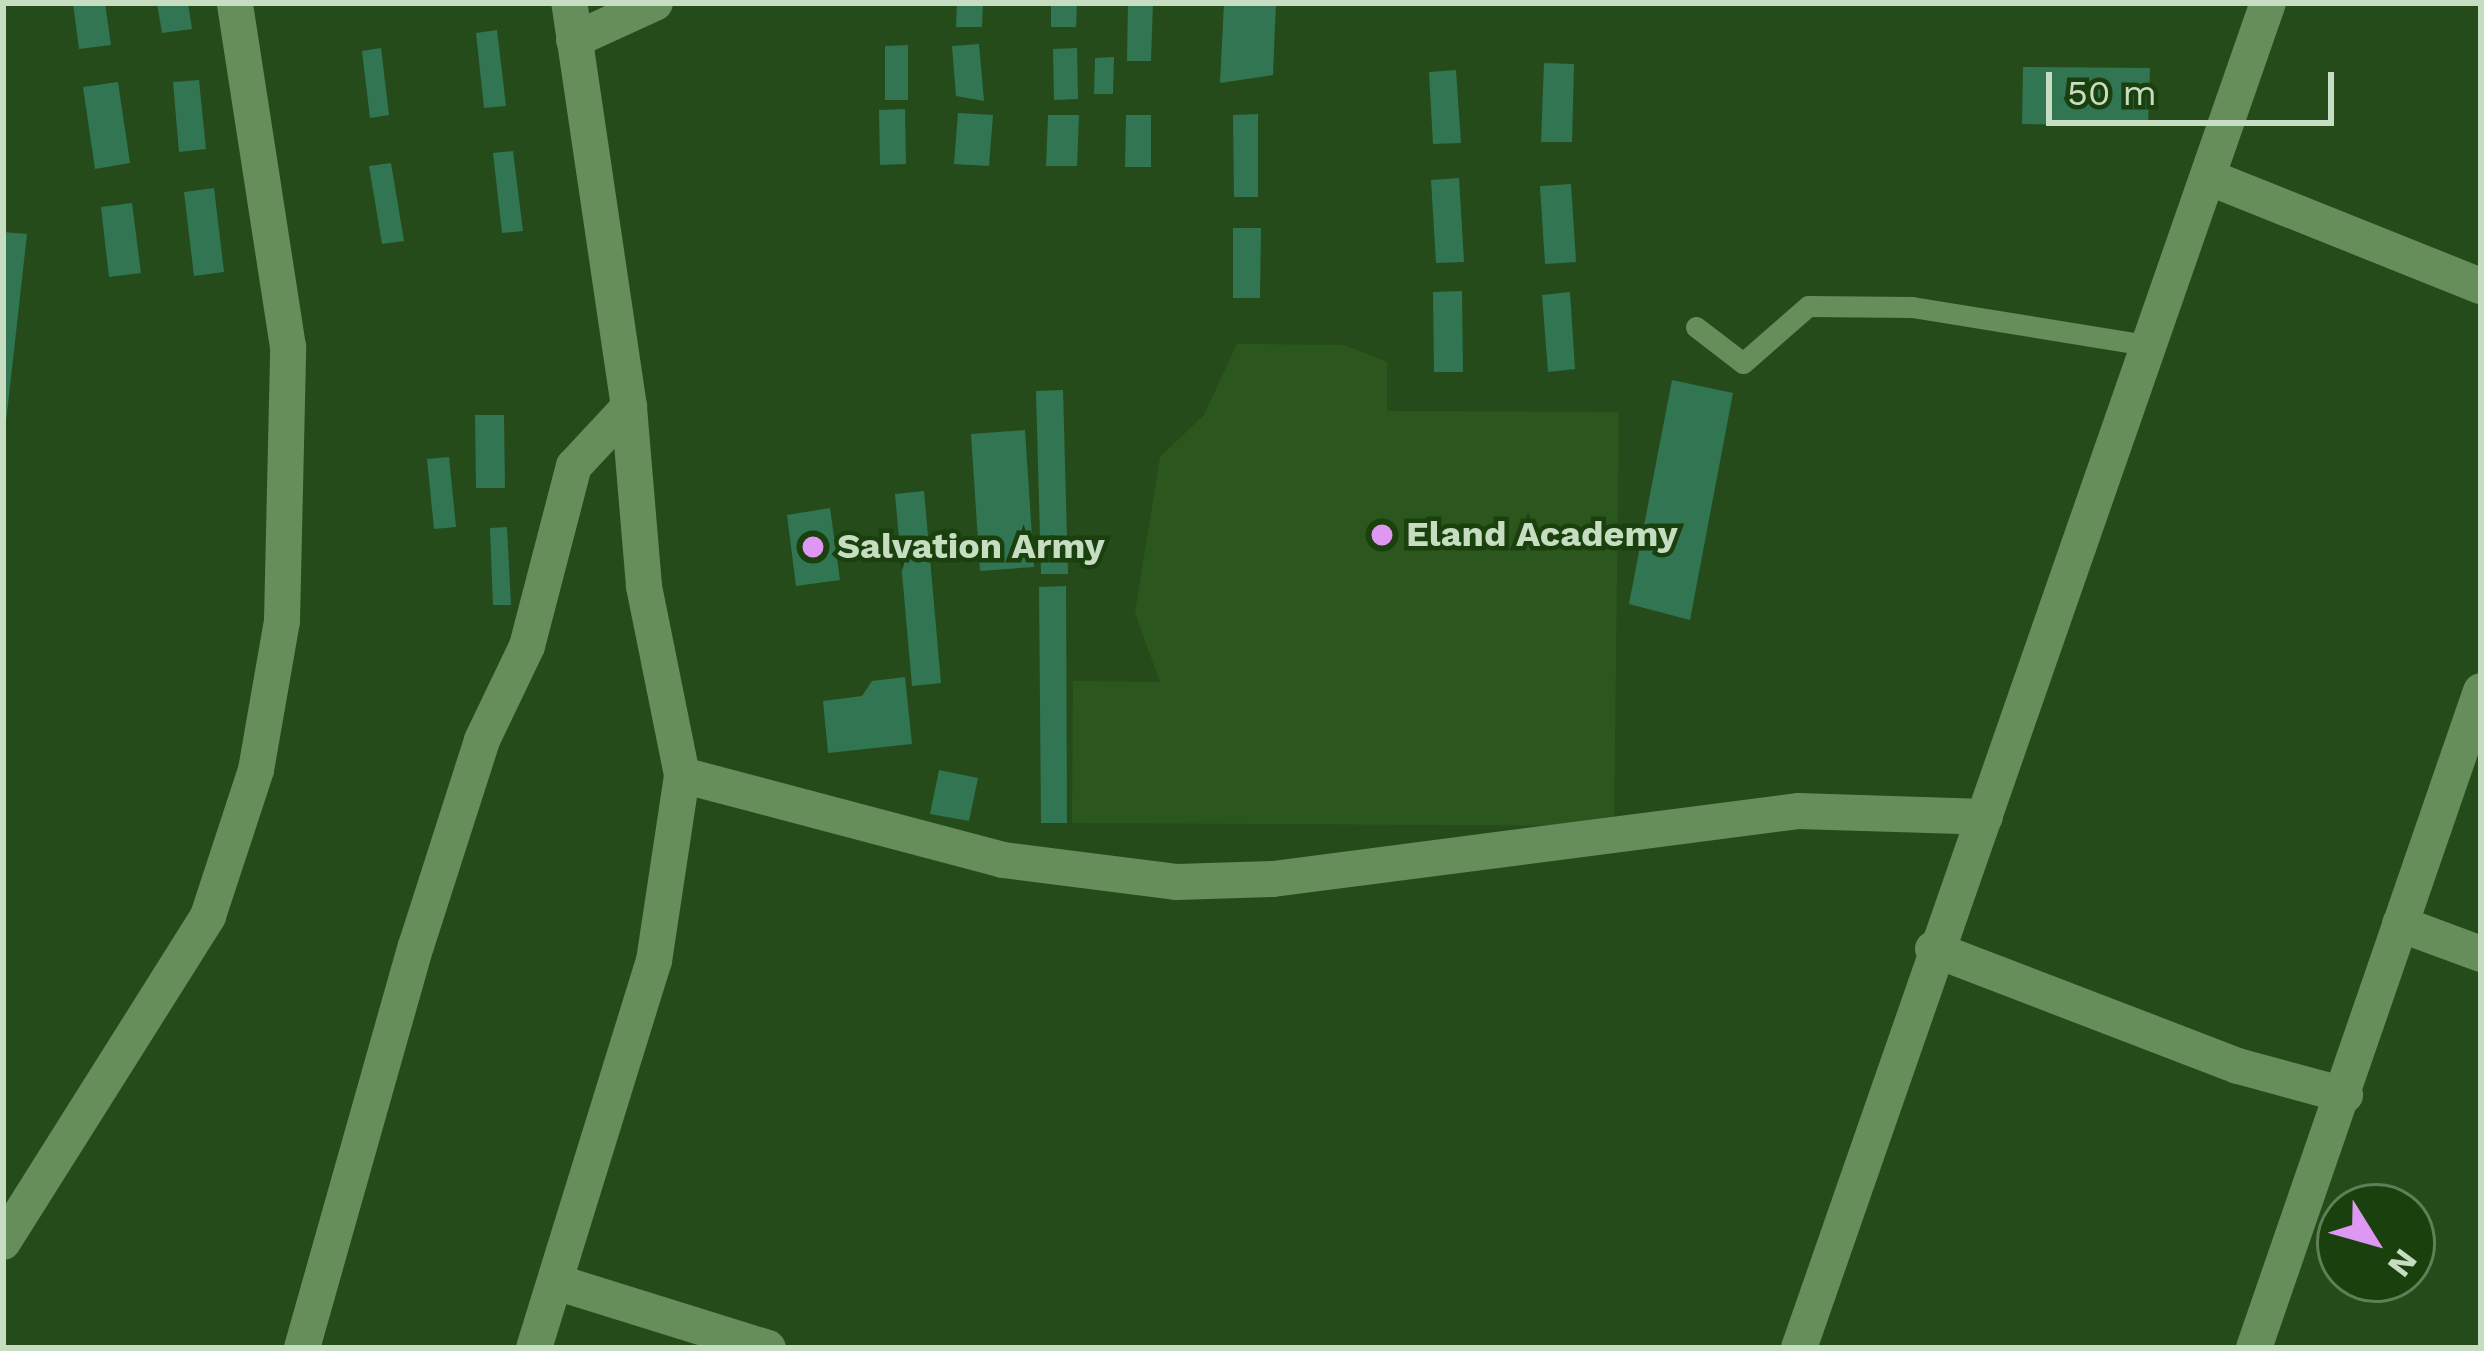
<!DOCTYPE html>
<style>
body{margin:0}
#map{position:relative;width:2484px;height:1351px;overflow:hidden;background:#254b1a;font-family:"Work Sans",sans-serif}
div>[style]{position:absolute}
.built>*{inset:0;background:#2b571e}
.building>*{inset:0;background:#317553}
.lane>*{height:21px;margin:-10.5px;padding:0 10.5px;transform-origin:10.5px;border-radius:10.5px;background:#658e5a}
.street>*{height:36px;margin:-18px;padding:0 18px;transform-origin:18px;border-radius:18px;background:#658e5a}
.dots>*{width:33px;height:33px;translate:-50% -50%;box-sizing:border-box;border:6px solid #1a400e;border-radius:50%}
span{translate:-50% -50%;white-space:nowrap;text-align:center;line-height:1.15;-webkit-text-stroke:9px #1a400e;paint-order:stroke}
.poi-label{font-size:36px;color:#c7ddc2;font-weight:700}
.left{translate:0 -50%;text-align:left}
.frame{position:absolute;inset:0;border:6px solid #c7ddc2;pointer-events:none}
.north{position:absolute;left:2316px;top:1183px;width:120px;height:120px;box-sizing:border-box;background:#1a400e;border:3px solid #5f7f56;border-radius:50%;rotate:127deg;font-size:33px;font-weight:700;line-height:48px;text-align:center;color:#c7ddc2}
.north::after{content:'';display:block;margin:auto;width:42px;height:54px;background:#df98f1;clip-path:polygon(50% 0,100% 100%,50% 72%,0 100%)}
.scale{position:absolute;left:2046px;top:72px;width:288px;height:54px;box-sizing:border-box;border:6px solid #c7ddc2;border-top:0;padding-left:15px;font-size:36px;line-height:42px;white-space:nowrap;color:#c7ddc2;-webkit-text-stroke:9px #1a400e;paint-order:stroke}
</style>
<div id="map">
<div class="built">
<i style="clip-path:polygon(1237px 344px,1344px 345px,1387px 362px,1387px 411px,1619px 412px,1614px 826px,1072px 823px,1073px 681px,1160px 682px,1135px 613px,1160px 457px,1204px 415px)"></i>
</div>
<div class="building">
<i style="clip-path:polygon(73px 3px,105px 3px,111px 45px,79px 49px)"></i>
<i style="clip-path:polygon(157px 3px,188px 3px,192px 29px,162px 33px)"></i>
<i style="clip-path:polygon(957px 3px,983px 3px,982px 27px,956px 27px)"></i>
<i style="clip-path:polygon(1051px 3px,1077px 3px,1076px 27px,1051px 27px)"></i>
<i style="clip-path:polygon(1128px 3px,1153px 3px,1151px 61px,1127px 61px)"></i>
<i style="clip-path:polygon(1224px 3px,1276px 3px,1273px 75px,1220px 83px)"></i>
<i style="clip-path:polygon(497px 30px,506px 106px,484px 108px,476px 33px)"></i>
<i style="clip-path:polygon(979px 44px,984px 101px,956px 96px,952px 46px)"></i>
<i style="clip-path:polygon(908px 45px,908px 100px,885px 100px,885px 46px)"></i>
<i style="clip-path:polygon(381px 48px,389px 115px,370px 118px,362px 51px)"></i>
<i style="clip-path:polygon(1077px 48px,1078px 99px,1054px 100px,1053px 49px)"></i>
<i style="clip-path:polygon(1114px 57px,1113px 94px,1094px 94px,1095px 58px)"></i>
<i style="clip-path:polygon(1544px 63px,1574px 64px,1572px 142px,1541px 142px)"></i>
<i style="clip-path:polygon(2023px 67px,2150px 68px,2148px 126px,2022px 124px)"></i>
<i style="clip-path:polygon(1456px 70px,1461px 143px,1433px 144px,1429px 72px)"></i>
<i style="clip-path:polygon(199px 80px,206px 149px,179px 152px,173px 82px)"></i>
<i style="clip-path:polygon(118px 82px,130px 163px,95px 169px,83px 87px)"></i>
<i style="clip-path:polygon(905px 109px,906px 164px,880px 165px,879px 110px)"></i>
<i style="clip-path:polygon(958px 113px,993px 115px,989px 166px,954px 164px)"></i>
<i style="clip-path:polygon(1258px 114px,1258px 197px,1234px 197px,1233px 115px)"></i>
<i style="clip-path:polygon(1048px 115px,1079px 115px,1077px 166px,1046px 166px)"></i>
<i style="clip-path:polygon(1126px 115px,1151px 115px,1151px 167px,1125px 167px)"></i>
<i style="clip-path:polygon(513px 151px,523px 231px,502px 233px,493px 153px)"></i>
<i style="clip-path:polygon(391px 163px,404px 241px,382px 244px,369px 166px)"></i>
<i style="clip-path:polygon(1459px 178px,1464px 262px,1436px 263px,1431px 180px)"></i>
<i style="clip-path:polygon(1571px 184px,1576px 262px,1545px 264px,1540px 186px)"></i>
<i style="clip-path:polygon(214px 188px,224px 272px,194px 276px,184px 192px)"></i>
<i style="clip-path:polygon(132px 203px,141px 273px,109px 277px,101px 207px)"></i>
<i style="clip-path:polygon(1233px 228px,1261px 228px,1260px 298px,1233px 298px)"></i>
<i style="clip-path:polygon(3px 232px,27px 234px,6px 422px,3px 422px)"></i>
<i style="clip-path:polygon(1462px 291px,1463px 372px,1434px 372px,1433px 292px)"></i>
<i style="clip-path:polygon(1570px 292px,1575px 369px,1548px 372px,1542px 295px)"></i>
<i style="clip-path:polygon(1672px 380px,1733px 393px,1690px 620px,1629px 604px)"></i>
<i style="clip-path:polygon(1063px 390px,1068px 574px,1041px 574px,1036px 391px)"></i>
<i style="clip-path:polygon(475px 415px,504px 415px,505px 488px,476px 488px)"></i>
<i style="clip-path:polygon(1025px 430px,1034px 567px,980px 571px,971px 434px)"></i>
<i style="clip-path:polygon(449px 457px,456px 527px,434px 529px,427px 459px)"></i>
<i style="clip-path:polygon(924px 491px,941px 683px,912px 686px,895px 494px)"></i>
<i style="clip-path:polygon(830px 508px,840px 580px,796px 586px,787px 515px)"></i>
<i style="clip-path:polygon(507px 527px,511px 605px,493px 605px,490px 528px)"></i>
<i style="clip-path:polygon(1066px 586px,1067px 823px,1041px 823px,1039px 587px)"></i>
<i style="clip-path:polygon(905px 677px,912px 744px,828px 753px,823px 701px,862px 696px,872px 681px)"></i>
<i style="clip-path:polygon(939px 770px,978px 778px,969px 821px,930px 814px)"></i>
</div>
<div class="lane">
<i style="left:1696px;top:327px;width:59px;rotate:37.5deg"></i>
<i style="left:1743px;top:363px;width:86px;rotate:-41.2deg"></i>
<i style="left:1808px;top:306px;width:104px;rotate:0.6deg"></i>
<i style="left:1912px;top:307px;width:238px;rotate:9.2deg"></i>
</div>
<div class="street">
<i style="left:574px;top:40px;width:89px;rotate:-24.6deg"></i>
<i style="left:2208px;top:177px;width:294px;rotate:21.8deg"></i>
<i style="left:682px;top:775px;width:332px;rotate:14.8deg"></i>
<i style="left:1003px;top:860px;width:174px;rotate:7.2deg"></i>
<i style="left:1176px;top:882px;width:97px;rotate:-1.8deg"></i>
<i style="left:1273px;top:879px;width:529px;rotate:-7.38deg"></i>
<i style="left:1798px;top:811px;width:187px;rotate:1.8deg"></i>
<i style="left:2400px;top:924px;width:86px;rotate:20.3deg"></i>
<i style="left:1933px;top:949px;width:327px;rotate:21deg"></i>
<i style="left:2238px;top:1066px;width:111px;rotate:15.2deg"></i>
<i style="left:3px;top:1242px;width:385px;rotate:-57.8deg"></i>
<i style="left:208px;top:916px;width:154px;rotate:-71.8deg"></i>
<i style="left:256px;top:770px;width:151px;rotate:-80.1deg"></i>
<i style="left:282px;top:621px;width:274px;rotate:-88.7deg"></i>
<i style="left:288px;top:347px;width:348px;rotate:-98.8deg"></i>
<i style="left:556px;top:1282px;width:222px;rotate:17.3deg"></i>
<i style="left:302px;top:1348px;width:418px;rotate:-74.2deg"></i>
<i style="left:416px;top:946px;width:216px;rotate:-72.2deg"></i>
<i style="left:482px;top:740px;width:104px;rotate:-64.4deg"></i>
<i style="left:527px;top:646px;width:186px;rotate:-75.4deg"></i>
<i style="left:574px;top:466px;width:81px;rotate:-47deg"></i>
<i style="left:534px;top:1348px;width:405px;rotate:-72.8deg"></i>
<i style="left:654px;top:961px;width:188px;rotate:-81.4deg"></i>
<i style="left:682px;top:775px;width:193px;rotate:-101.4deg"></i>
<i style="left:644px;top:586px;width:180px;rotate:-94.8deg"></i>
<i style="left:629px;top:407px;width:408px;rotate:-98.4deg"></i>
<i style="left:1799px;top:1348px;width:1424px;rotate:-70.78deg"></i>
<i style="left:2254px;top:1348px;width:695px;rotate:-70.94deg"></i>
</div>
<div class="dots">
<i style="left:1382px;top:535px;background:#df98f1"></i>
<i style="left:813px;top:547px;background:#df98f1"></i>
</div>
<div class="poi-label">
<span class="left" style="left:1406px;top:535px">Eland Academy</span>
<span class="left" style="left:837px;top:547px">Salvation Army</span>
</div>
<div class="frame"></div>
<div class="north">N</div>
<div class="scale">50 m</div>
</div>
